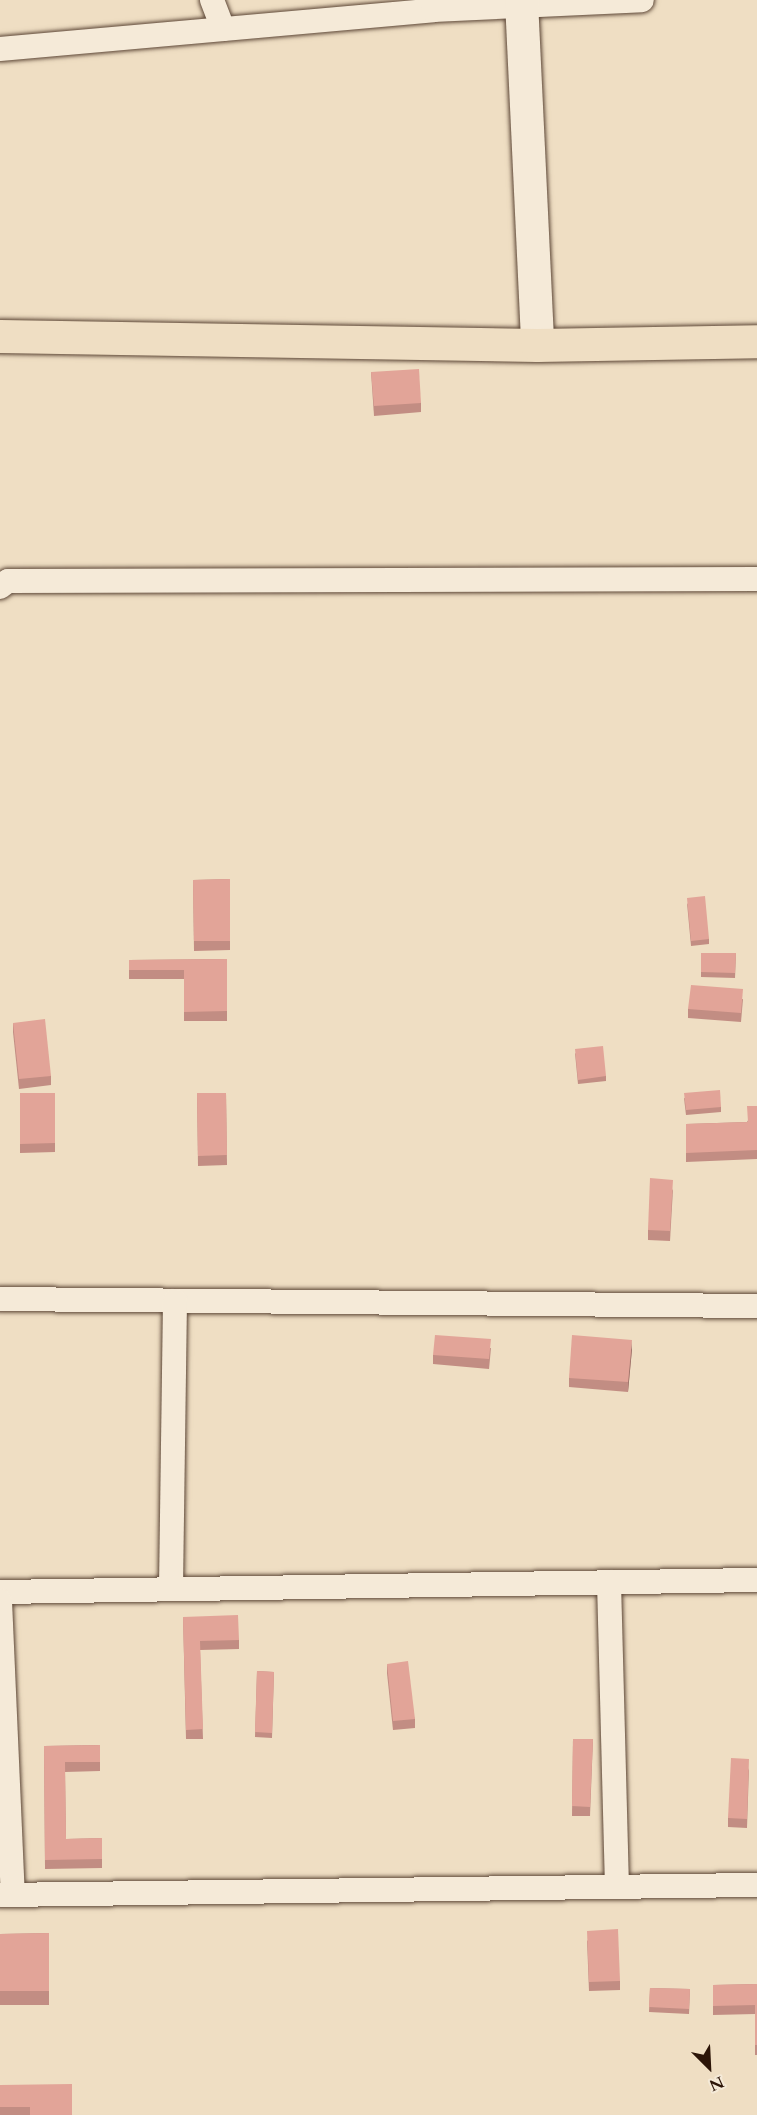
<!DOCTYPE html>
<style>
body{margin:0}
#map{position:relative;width:757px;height:2115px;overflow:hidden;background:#efdec3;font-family:Cardo,serif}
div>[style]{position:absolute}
.roads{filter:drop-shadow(0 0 2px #5d4737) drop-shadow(0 0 2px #5d4737)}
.street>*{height:24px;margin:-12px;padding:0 12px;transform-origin:12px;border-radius:12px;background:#f5ead8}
.secondary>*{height:33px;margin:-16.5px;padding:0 16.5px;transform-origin:16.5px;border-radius:16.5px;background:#f5ead8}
.primary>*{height:33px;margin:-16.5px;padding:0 16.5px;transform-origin:16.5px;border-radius:16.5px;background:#efdec3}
.wall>*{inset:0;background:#c28d83}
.shaded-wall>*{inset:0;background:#9e736a}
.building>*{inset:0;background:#e2a498}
span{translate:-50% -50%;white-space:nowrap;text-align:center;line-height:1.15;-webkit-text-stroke:5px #f5ead8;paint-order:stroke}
.north{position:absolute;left:679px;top:2037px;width:60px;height:60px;-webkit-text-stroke:4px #f5ead8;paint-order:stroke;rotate:156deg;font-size:16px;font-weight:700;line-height:24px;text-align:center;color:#2c1508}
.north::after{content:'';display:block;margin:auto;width:21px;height:27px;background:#2c1508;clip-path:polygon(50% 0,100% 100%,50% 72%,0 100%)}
</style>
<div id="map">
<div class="roads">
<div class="street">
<i style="left:212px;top:0;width:31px;rotate:69deg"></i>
<i style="left:0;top:49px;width:435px;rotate:-5.1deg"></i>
<i style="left:433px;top:10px;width:209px;rotate:-2.7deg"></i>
<i style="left:0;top:587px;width:10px;rotate:-37deg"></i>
<i style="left:8px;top:581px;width:749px;rotate:-0.15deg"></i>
<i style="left:0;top:1299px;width:757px;rotate:0.53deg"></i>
<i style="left:609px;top:1582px;width:304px;rotate:88.5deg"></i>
<i style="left:171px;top:1587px;width:286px;rotate:-89.2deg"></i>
<i style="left:0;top:1592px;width:757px;rotate:-0.91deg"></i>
<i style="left:0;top:1601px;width:294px;rotate:87.5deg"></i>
<i style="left:0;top:1895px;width:757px;rotate:-0.76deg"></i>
</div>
<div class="secondary">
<i style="left:521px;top:0;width:345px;rotate:87.3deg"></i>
</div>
<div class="primary">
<i style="left:0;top:336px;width:537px;rotate:0.96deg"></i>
<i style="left:537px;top:345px;width:220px;rotate:-1deg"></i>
</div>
</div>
<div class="wall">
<i style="clip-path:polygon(371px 372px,421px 403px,421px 412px,374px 416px)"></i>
<i style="clip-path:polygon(230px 879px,230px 950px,194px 951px,193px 880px)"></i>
<i style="clip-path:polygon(687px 903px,709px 939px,709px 944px,691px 946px)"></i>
<i style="clip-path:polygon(701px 953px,736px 953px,735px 978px,701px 977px)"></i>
<i style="clip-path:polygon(227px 959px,227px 1021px,184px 1021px,184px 979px,129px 979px,129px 960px)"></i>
<i style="clip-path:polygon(743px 999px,741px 1022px,688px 1018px,688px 1009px)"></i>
<i style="clip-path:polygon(13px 1023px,51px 1076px,51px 1085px,19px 1089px,13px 1032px)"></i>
<i style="clip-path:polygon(575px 1053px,606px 1076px,606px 1081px,578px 1084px)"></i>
<i style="clip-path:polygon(20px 1093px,55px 1093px,55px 1152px,20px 1153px)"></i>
<i style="clip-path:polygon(197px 1093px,226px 1093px,227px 1165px,198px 1166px)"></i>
<i style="clip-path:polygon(684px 1098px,721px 1107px,721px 1112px,686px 1115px)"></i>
<i style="clip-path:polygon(757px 1106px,757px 1159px,686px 1162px,686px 1124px,747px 1122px)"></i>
<i style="clip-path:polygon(673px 1189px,670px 1241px,648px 1240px,648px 1230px)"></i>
<i style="clip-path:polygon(491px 1348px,489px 1369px,433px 1364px,433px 1355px)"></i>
<i style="clip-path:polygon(632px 1349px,628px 1392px,569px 1387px,569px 1378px)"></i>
<i style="clip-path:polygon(183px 1617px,239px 1640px,239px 1649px,200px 1650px,203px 1739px,186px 1739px)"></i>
<i style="clip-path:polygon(387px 1664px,415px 1719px,415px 1728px,393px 1730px,387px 1673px)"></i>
<i style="clip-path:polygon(257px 1671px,274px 1672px,272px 1738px,255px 1737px)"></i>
<i style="clip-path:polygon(573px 1739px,593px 1739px,590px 1816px,572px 1816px)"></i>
<i style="clip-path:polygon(100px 1745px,100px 1771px,65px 1772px,66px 1839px,102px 1838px,102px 1868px,45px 1869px,44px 1746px)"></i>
<i style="clip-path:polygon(749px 1768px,747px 1828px,728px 1827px,728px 1818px)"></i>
<i style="clip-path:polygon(49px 1933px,49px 2005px,0 2005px,0 1934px)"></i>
<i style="clip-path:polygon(587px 1940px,620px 1981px,620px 1990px,589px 1991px)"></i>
<i style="clip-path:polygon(757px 1984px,757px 2055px,755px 2055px,755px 2014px,713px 2015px,713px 1985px)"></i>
<i style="clip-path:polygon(650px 1988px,690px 1989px,689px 2014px,649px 2012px)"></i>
<i style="clip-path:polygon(0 2085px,72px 2115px,0 2115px)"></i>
</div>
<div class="shaded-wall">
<i style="clip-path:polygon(632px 1340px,632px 1349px,628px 1392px,628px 1382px)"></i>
</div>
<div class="building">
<i style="clip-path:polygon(419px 369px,421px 403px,374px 406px,371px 372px)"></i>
<i style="clip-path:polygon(230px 879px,230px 941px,194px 941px,193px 880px)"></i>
<i style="clip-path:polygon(705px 896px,709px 939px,691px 941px,687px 898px)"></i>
<i style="clip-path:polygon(701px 953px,736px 953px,735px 973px,701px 972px)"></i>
<i style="clip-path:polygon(227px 959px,227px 1011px,184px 1012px,184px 970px,129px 970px,129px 960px)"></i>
<i style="clip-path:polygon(691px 985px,743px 989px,741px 1013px,688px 1009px)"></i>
<i style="clip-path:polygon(45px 1019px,51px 1076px,19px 1079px,13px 1023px)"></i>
<i style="clip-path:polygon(603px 1046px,606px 1076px,578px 1080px,575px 1049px)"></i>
<i style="clip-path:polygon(720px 1090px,721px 1107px,686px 1110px,684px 1093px)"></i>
<i style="clip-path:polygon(20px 1093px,55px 1093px,55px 1143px,20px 1144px)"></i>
<i style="clip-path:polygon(197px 1093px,226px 1093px,227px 1155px,198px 1156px)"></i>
<i style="clip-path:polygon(747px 1106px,757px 1106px,757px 1150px,686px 1153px,686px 1124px,748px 1122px)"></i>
<i style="clip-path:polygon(650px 1178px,673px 1180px,670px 1231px,648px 1230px)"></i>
<i style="clip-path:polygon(435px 1335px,491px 1339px,489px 1359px,433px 1355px)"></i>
<i style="clip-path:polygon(572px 1335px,632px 1340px,628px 1382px,569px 1378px)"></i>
<i style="clip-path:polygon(238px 1615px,239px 1640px,200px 1641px,203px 1729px,186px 1730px,183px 1617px)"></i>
<i style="clip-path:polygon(408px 1661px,415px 1719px,393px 1721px,387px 1664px)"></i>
<i style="clip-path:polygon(257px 1671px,274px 1672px,272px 1733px,255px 1732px)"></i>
<i style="clip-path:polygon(573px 1739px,593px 1739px,590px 1807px,572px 1806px)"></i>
<i style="clip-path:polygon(100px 1745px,100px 1762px,65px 1762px,66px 1839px,102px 1838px,102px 1859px,45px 1860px,44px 1746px)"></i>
<i style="clip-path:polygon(731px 1758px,749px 1759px,747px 1819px,728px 1818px)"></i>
<i style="clip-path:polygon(618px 1929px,620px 1981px,589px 1982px,587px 1931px)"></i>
<i style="clip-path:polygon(49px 1933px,49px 1991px,0 1991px,0 1934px)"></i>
<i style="clip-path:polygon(757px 1984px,757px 2045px,755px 2045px,755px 2005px,713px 2006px,713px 1985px)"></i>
<i style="clip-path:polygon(650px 1988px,690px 1989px,689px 2009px,649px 2007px)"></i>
<i style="clip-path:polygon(72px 2084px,72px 2115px,30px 2115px,30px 2107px,0 2107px,0 2085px)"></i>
</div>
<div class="north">N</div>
</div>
